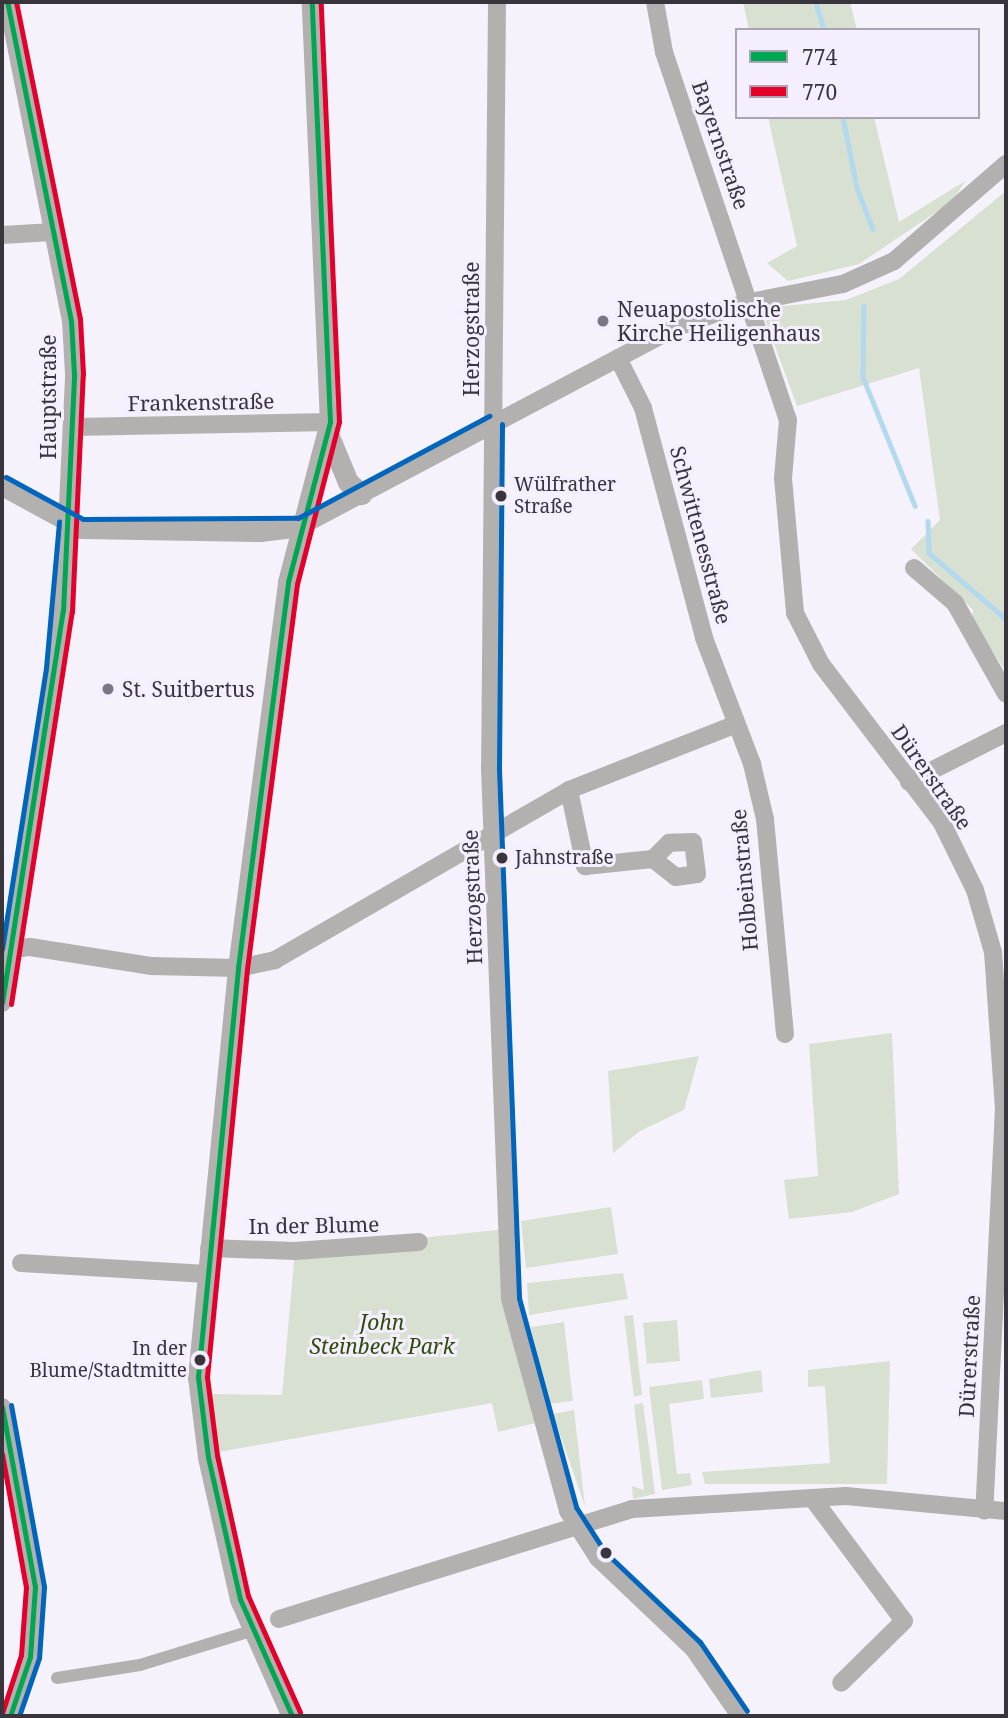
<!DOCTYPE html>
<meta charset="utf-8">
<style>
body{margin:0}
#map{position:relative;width:1008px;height:1718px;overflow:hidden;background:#f6f2fb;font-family:"Noto Serif",serif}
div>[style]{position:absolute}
.green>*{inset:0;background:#d7e0d1}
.stream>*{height:4.5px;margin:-2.25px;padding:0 2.25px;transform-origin:2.25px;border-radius:2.25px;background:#b2d9ee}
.pedestrian>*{height:12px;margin:-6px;padding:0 6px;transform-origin:6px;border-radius:6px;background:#b3b1b0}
.minor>*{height:18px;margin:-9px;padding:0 9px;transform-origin:9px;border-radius:9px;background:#b3b1b0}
.tertiary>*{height:21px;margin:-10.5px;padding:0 10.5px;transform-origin:10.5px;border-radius:10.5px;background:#b3b1b0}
.bus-1>*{height:5px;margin:-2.5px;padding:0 2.5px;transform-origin:2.5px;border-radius:2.5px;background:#00a651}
.bus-2>*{height:5px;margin:-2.5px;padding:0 2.5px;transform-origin:2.5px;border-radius:2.5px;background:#e4002b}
.bus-3>*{height:5px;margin:-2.5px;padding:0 2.5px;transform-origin:2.5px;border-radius:2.5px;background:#0065bd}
.dots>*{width:19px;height:19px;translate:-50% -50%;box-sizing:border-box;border:4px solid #f5eeff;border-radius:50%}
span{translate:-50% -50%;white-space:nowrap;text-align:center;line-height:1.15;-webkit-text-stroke:6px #f5eeff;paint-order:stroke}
.bus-label{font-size:19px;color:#38353d}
.left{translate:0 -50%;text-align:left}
.right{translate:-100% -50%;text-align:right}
.street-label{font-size:21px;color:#38353d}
.poi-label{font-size:21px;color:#38353d}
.park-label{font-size:21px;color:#2d4c09;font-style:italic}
.frame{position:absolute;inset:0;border:4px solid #38353d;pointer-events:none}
.legend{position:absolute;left:735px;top:28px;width:245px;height:91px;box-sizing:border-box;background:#f5eeff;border:2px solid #a9a4b1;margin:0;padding:9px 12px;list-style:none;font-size:21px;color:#38353d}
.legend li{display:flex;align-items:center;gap:14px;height:35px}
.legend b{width:35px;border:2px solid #a9a4b1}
</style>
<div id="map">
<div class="green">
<i style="clip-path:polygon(743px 2px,850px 2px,857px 30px,749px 30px)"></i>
<i style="clip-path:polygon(768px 117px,874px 117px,899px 222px,965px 181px,953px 201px,859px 264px,788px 281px,767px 263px,797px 246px)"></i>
<i style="clip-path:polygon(1006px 191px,1006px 672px,972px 619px,973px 610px,911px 549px,940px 520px,919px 368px,797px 406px,761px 308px,846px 300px,899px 279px)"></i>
<i style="clip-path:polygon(892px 1033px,899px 1194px,852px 1212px,789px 1219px,784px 1180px,818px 1176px,809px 1044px)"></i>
<i style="clip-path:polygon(699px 1056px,684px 1110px,640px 1131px,613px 1153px,608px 1071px)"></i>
<i style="clip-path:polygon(611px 1207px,618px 1254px,526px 1268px,521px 1221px)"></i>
<i style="clip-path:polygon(507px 1229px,540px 1422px,498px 1432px,492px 1403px,219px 1452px,211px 1394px,282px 1395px,295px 1251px)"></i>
<i style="clip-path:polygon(623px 1273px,628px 1299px,529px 1315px,527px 1283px)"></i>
<i style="clip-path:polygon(633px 1315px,642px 1395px,634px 1397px,624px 1316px)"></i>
<i style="clip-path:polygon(677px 1320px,680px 1361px,647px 1364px,643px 1323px)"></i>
<i style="clip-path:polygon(564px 1322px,573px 1401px,547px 1404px,531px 1327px)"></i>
<i style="clip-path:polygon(890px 1361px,887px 1484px,705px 1484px,702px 1472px,830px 1463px,825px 1386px,808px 1387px,808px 1370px)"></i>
<i style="clip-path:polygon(761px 1370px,763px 1392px,711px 1398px,709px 1379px)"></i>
<i style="clip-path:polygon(702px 1380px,704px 1399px,669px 1404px,677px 1474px,690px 1473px,692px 1485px,662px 1490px,649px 1387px)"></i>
<i style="clip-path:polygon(643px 1403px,655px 1494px,633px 1499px,632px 1486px,644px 1490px,634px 1405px)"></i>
<i style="clip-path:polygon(574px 1410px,585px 1506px,553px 1414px)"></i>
</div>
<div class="stream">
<i style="left:816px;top:2px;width:29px;rotate:74deg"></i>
<i style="left:843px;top:117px;width:72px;rotate:78.8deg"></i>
<i style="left:857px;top:188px;width:44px;rotate:68.7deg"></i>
<i style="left:864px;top:306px;width:71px;rotate:90.8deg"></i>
<i style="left:863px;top:377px;width:139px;rotate:68deg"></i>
<i style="left:928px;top:521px;width:32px;rotate:88deg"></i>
<i style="left:929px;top:553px;width:101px;rotate:40.6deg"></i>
</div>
<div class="pedestrian">
<i style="left:57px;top:1678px;width:84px;rotate:-8.9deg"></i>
<i style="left:140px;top:1665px;width:116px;rotate:-17deg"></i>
</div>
<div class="minor">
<i style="left:497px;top:2px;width:767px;rotate:90.52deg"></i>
<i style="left:490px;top:769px;width:530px;rotate:87.84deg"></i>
<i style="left:510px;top:1299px;width:220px;rotate:74.7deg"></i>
<i style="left:568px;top:1511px;width:56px;rotate:57.4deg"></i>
<i style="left:598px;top:1558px;width:131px;rotate:43.5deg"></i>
<i style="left:693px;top:1648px;width:83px;rotate:55.3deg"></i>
<i style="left:655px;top:2px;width:51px;rotate:79.8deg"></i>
<i style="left:664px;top:52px;width:388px;rotate:71.4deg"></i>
<i style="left:788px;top:420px;width:58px;rotate:94.9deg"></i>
<i style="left:783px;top:478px;width:136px;rotate:84.9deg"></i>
<i style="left:795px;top:613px;width:57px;rotate:63deg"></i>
<i style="left:821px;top:664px;width:200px;rotate:52.7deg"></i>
<i style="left:942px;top:823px;width:75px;rotate:63.8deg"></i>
<i style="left:975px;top:890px;width:65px;rotate:73.8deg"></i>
<i style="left:993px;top:952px;width:156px;rotate:86deg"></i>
<i style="left:1004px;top:1108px;width:403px;rotate:92.8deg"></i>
<i style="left:2px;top:235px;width:51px;rotate:-3.4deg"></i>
<i style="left:618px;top:358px;width:56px;rotate:63.4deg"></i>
<i style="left:643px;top:408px;width:238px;rotate:75.1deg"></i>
<i style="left:704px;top:638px;width:135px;rotate:69.1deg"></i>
<i style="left:752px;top:764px;width:57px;rotate:76.7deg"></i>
<i style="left:765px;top:819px;width:216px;rotate:84.7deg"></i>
<i style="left:73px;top:427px;width:257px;rotate:-1.1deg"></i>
<i style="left:301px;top:526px;width:425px;rotate:-27.9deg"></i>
<i style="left:677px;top:327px;width:72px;rotate:-19.4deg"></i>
<i style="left:745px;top:303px;width:100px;rotate:-11deg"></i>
<i style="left:843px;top:284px;width:56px;rotate:-24.3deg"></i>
<i style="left:894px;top:261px;width:148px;rotate:-40.9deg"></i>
<i style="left:914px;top:568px;width:54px;rotate:40.5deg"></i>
<i style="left:955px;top:603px;width:104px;rotate:60.7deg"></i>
<i style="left:909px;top:782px;width:109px;rotate:-26.8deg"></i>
<i style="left:569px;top:790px;width:78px;rotate:78.1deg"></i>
<i style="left:585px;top:866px;width:68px;rotate:-5.9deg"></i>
<i style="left:653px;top:859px;width:29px;rotate:38deg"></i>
<i style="left:676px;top:877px;width:21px;rotate:-8deg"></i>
<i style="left:697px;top:874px;width:32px;rotate:-97deg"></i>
<i style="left:693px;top:842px;width:24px;rotate:178deg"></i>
<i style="left:669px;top:843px;width:23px;rotate:135deg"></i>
<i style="left:8px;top:950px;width:22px;rotate:-8deg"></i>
<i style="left:30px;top:947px;width:122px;rotate:8.9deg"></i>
<i style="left:151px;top:966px;width:87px;rotate:1.3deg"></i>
<i style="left:238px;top:968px;width:38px;rotate:-12deg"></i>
<i style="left:275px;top:960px;width:340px;rotate:-30deg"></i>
<i style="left:569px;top:790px;width:177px;rotate:-21.5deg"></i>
<i style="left:2px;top:1003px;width:397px;rotate:-81.2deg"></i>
<i style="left:63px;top:611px;width:237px;rotate:-87.3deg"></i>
<i style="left:74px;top:374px;width:53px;rotate:-93.2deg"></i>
<i style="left:71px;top:321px;width:325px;rotate:-101.3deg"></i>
<i style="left:209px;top:1248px;width:86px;rotate:2deg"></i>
<i style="left:295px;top:1251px;width:124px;rotate:-4.2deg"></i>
<i style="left:21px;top:1263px;width:186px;rotate:3.4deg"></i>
<i style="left:2px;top:1407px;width:183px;rotate:79.6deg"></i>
<i style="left:35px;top:1587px;width:70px;rotate:94.1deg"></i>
<i style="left:30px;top:1657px;width:62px;rotate:108.7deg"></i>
<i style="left:813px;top:1499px;width:152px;rotate:53.3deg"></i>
<i style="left:904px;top:1621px;width:88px;rotate:135.5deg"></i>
<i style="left:279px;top:1619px;width:370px;rotate:-17.3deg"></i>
<i style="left:632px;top:1509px;width:214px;rotate:-3.5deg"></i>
<i style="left:846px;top:1496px;width:161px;rotate:5.4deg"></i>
</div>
<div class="tertiary">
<i style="left:328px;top:434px;width:52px;rotate:67.4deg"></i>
<i style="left:348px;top:482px;width:18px;rotate:43deg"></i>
<i style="left:2px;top:485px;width:90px;rotate:28.6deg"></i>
<i style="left:81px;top:528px;width:179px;rotate:1deg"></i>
<i style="left:260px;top:531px;width:41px;rotate:-7deg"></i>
<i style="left:292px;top:1716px;width:128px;rotate:-114deg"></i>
<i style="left:240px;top:1599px;width:146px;rotate:-102.7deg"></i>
<i style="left:208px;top:1457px;width:81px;rotate:-97.1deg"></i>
<i style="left:198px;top:1377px;width:411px;rotate:-84.4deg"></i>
<i style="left:238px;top:968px;width:389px;rotate:-82.6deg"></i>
<i style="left:288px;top:582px;width:165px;rotate:-75.3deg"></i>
<i style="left:330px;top:422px;width:420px;rotate:-92.5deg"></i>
</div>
<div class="bus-1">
<i style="left:2px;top:1003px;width:397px;rotate:-81.2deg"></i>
<i style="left:63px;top:611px;width:237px;rotate:-87.3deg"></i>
<i style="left:74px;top:374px;width:53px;rotate:-93.2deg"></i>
<i style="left:71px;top:321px;width:325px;rotate:-101.3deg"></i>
<i style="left:2px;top:1407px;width:183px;rotate:79.6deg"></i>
<i style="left:35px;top:1587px;width:70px;rotate:94.1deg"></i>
<i style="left:30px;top:1657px;width:62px;rotate:108.7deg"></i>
<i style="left:292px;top:1716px;width:128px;rotate:-114deg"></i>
<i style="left:240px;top:1599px;width:146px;rotate:-102.7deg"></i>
<i style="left:208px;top:1457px;width:81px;rotate:-97.1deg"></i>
<i style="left:198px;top:1377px;width:411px;rotate:-84.4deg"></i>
<i style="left:238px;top:968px;width:389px;rotate:-82.6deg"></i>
<i style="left:288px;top:582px;width:165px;rotate:-75.3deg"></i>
<i style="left:330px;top:422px;width:420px;rotate:-92.5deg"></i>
</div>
<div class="bus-2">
<i style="left:11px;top:1004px;width:397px;rotate:-81.2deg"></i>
<i style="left:72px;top:612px;width:238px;rotate:-87.4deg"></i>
<i style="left:83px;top:374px;width:55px;rotate:-93.1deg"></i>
<i style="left:80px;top:319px;width:323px;rotate:-101.4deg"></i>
<i style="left:2px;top:1454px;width:135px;rotate:79.8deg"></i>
<i style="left:26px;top:1587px;width:68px;rotate:94.2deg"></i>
<i style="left:21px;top:1655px;width:61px;rotate:108.1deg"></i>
<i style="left:300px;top:1712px;width:127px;rotate:-114.1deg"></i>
<i style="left:248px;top:1596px;width:144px;rotate:-102.4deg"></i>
<i style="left:217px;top:1455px;width:79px;rotate:-97.3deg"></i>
<i style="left:207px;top:1377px;width:410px;rotate:-84.4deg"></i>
<i style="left:247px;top:969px;width:388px;rotate:-82.6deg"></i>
<i style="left:297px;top:584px;width:167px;rotate:-75.5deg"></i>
<i style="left:339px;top:422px;width:420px;rotate:-92.5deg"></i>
</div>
<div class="bus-3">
<i style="left:502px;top:424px;width:345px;rotate:90.5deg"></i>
<i style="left:499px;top:769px;width:529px;rotate:87.83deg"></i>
<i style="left:519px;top:1298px;width:217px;rotate:74.7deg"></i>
<i style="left:576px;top:1507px;width:54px;rotate:57.2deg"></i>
<i style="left:605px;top:1552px;width:131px;rotate:43.5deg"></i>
<i style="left:700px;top:1642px;width:83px;rotate:55.7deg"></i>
<i style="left:6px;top:477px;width:88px;rotate:28.6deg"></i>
<i style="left:83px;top:519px;width:215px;rotate:-0.3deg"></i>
<i style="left:298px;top:518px;width:217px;rotate:-28.1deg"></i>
<i style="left:2px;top:949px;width:284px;rotate:-81.1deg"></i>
<i style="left:46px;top:668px;width:147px;rotate:-84.9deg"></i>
<i style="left:11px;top:1405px;width:185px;rotate:79.7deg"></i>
<i style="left:44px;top:1587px;width:71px;rotate:94deg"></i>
<i style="left:39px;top:1658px;width:61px;rotate:109deg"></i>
</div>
<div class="dots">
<i style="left:603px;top:321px;background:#7a7780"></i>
<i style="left:501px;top:496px;background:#38353d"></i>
<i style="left:108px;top:689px;background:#7a7780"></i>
<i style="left:502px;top:858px;background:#38353d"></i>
<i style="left:200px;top:1360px;background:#38353d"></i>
<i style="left:606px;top:1553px;background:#38353d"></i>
</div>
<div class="bus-label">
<span class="left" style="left:514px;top:496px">Wülfrather<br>Straße</span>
<span class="left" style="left:515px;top:858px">Jahnstraße</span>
<span class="right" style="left:187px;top:1360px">In der<br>Blume/Stadtmitte</span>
</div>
<div class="street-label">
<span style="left:721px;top:145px;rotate:71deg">Bayernstraße</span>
<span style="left:471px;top:329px;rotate:-90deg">Herzogstraße</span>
<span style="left:48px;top:397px;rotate:-90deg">Hauptstraße</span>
<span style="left:201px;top:402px;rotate:-1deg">Frankenstraße</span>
<span style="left:701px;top:535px;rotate:75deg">Schwittenesstraße</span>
<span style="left:932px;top:777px;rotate:55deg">Dürerstraße</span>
<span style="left:744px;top:880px;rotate:-95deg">Holbeinstraße</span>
<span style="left:472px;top:897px;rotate:-92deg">Herzogstraße</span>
<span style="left:314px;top:1225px;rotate:-1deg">In der Blume</span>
<span style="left:969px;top:1356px;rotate:-87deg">Dürerstraße</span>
</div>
<div class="poi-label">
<span class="left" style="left:617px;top:321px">Neuapostolische<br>Kirche Heiligenhaus</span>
<span class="left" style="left:122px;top:689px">St. Suitbertus</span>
</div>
<div class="park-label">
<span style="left:382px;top:1334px">John<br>Steinbeck Park</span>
</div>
<div class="frame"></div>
<ul class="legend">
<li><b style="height:9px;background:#00a651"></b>774</li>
<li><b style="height:9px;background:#e4002b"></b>770</li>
</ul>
</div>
